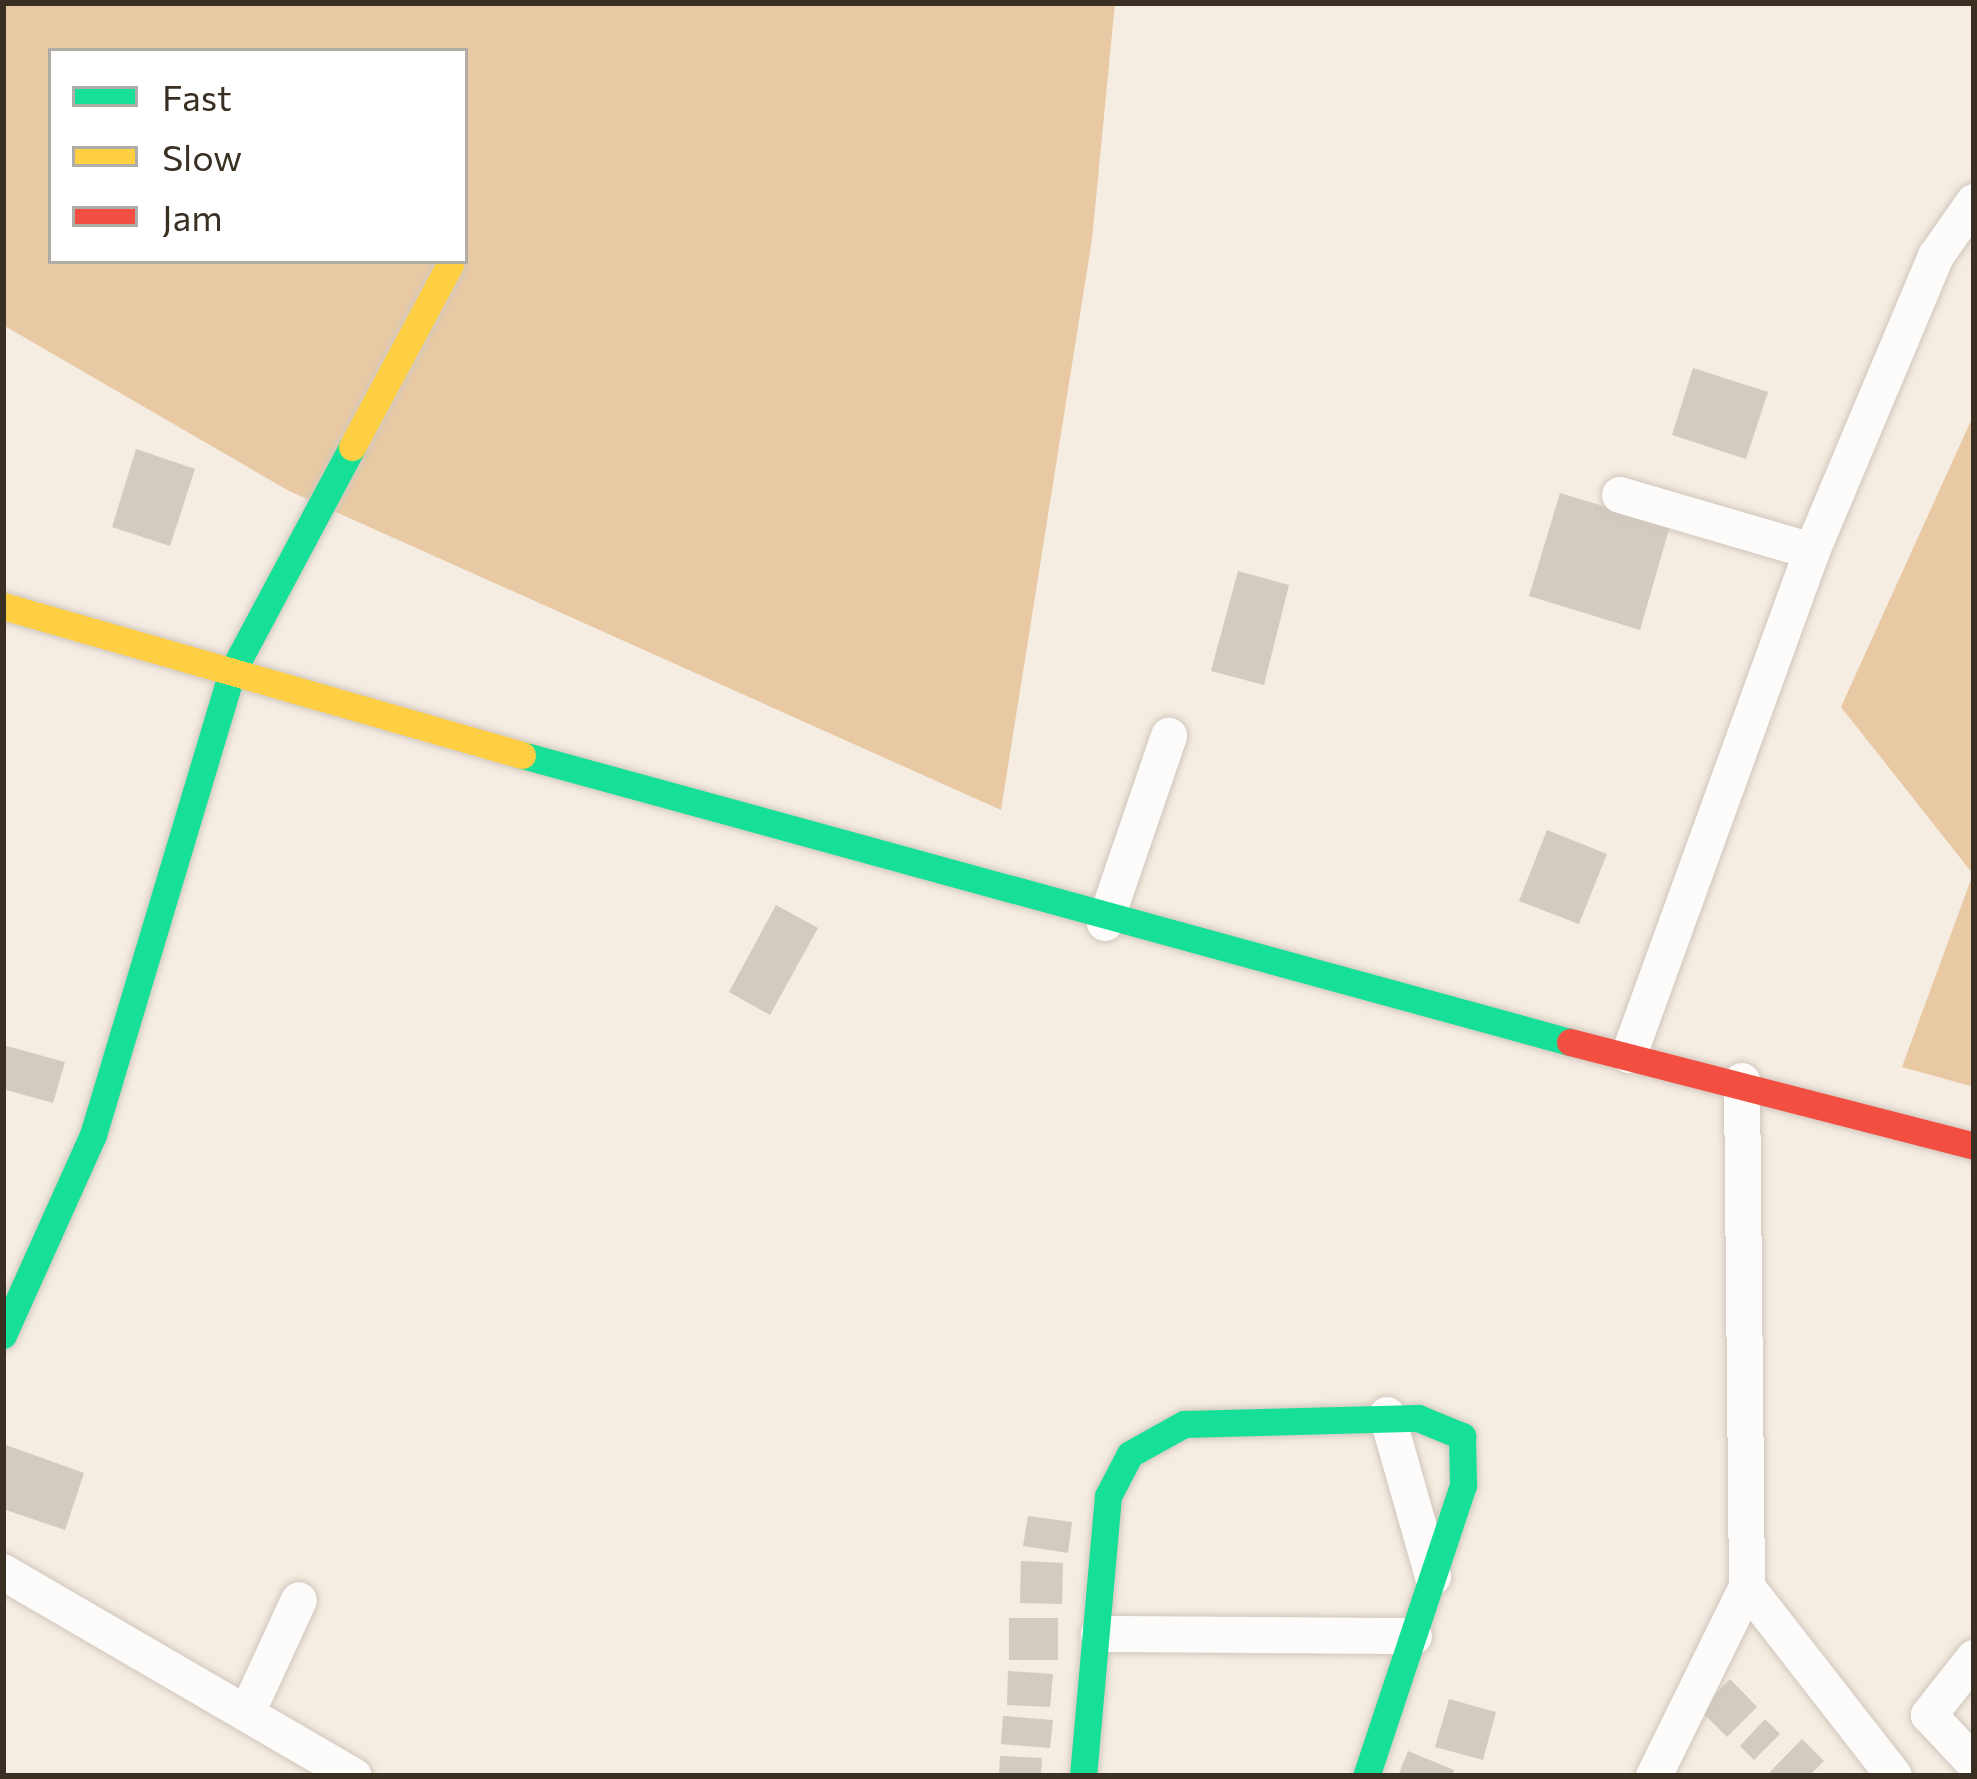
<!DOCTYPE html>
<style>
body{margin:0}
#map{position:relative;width:1977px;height:1779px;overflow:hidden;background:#f5ece2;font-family:Commissioner,sans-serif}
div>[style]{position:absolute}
.forest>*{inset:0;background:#e8c9a3}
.building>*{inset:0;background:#d3cac0}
.roads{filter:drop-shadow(0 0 3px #d0c7bd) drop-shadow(0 0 3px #d0c7bd)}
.street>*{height:36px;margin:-18px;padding:0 18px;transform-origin:18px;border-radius:18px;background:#fefcfb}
.fast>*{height:27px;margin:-13.5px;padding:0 13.5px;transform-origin:13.5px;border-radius:13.5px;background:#16e098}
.slow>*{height:27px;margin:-13.5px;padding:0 13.5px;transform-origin:13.5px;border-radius:13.5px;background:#ffcf43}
.jam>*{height:27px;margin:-13.5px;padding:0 13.5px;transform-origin:13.5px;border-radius:13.5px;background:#f24e42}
span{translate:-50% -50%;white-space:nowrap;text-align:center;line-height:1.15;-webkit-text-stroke:10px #fff;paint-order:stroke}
.frame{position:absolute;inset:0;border:6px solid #392f23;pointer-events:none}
.legend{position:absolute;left:48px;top:48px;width:420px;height:216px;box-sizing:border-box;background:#fff;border:3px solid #b0aca7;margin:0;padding:15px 21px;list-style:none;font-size:36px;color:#392f23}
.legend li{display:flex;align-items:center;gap:24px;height:60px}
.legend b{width:60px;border:3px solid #b0aca7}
</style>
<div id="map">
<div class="forest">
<i style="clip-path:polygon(evenodd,3px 3px,1115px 3px,1092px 239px,1001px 810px,289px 491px,3px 325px,3px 3px,51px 51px,465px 51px,465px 261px,51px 261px,51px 51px)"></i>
<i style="clip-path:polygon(1974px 414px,1974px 1087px,1902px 1067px,1973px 874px,1841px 707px)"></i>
</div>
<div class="building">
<i style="clip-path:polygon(1693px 368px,1768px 392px,1746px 459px,1672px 435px)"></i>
<i style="clip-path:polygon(136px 449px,195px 469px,170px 546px,112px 527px)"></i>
<i style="clip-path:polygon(1560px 493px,1670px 526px,1640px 630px,1529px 596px)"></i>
<i style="clip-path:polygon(1238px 571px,1289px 585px,1264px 685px,1211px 671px)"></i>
<i style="clip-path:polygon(1547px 830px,1607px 854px,1579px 924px,1519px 901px)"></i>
<i style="clip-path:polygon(776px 905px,818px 928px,770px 1015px,729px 992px)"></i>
<i style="clip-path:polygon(3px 1045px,65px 1062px,53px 1103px,3px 1089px)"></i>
<i style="clip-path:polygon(3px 1444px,84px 1473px,65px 1530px,3px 1509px)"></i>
<i style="clip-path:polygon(1028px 1516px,1072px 1522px,1068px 1553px,1023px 1546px)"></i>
<i style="clip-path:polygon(1021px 1561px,1063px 1563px,1062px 1604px,1020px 1603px)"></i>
<i style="clip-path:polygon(1009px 1618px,1058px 1618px,1058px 1660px,1009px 1660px)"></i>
<i style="clip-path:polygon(1008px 1671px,1053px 1674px,1050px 1707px,1007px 1705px)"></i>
<i style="clip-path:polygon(1730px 1679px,1757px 1707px,1727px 1737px,1700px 1710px)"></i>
<i style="clip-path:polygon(1449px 1699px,1496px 1712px,1483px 1760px,1435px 1747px)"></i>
<i style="clip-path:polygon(1003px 1716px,1053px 1720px,1050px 1748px,1001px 1744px)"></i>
<i style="clip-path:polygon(1765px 1719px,1780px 1734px,1754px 1760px,1740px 1746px)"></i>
<i style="clip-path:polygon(1802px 1739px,1824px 1761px,1809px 1776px,1766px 1776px)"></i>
<i style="clip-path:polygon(1408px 1751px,1454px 1770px,1452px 1776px,1398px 1776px)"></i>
<i style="clip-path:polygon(1000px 1756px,1042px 1758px,1041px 1776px,999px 1776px)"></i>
</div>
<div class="roads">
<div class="street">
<i style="left:1620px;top:495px;width:200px;rotate:16.3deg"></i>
<i style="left:1105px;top:923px;width:198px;rotate:-71.1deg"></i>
<i style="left:1629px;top:1055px;width:536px;rotate:-70.04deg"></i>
<i style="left:1812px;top:551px;width:320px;rotate:-67.2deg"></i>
<i style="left:1936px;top:256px;width:66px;rotate:-54.9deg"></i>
<i style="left:1387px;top:1415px;width:168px;rotate:74.1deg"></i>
<i style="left:3px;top:1572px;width:406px;rotate:30.2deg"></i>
<i style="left:1747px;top:1587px;width:239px;rotate:52.1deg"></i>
<i style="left:1099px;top:1634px;width:315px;rotate:0.4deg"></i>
<i style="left:1974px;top:1658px;width:73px;rotate:128.3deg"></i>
<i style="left:1929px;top:1715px;width:66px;rotate:46.8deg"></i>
<i style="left:247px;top:1713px;width:124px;rotate:-65.3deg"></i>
<i style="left:1654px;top:1776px;width:211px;rotate:-63.8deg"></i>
<i style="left:1747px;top:1587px;width:506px;rotate:-90.57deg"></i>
</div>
<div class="fast">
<i style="left:522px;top:755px;width:1087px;rotate:15.32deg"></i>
<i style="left:3px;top:1335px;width:219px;rotate:-65.8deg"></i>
<i style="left:93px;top:1135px;width:483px;rotate:-73.3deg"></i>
<i style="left:232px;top:672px;width:255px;rotate:-61.9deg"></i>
<i style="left:1083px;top:1776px;width:281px;rotate:-84.9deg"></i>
<i style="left:1108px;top:1496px;width:47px;rotate:-62.4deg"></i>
<i style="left:1130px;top:1454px;width:62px;rotate:-29.1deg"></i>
<i style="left:1184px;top:1424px;width:234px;rotate:-1.5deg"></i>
<i style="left:1418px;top:1418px;width:48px;rotate:22.2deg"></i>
<i style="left:1462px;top:1436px;width:49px;rotate:88.8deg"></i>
<i style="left:1463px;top:1485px;width:307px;rotate:108.4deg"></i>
</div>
<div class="slow">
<i style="left:352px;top:447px;width:208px;rotate:-61.8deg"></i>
<i style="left:3px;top:606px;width:540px;rotate:16.02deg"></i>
</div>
<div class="jam">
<i style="left:1570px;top:1042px;width:417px;rotate:14.4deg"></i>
</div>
</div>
<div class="frame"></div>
<ul class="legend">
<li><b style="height:15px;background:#16e098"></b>Fast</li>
<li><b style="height:15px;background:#ffcf43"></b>Slow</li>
<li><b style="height:15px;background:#f24e42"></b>Jam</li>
</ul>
</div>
